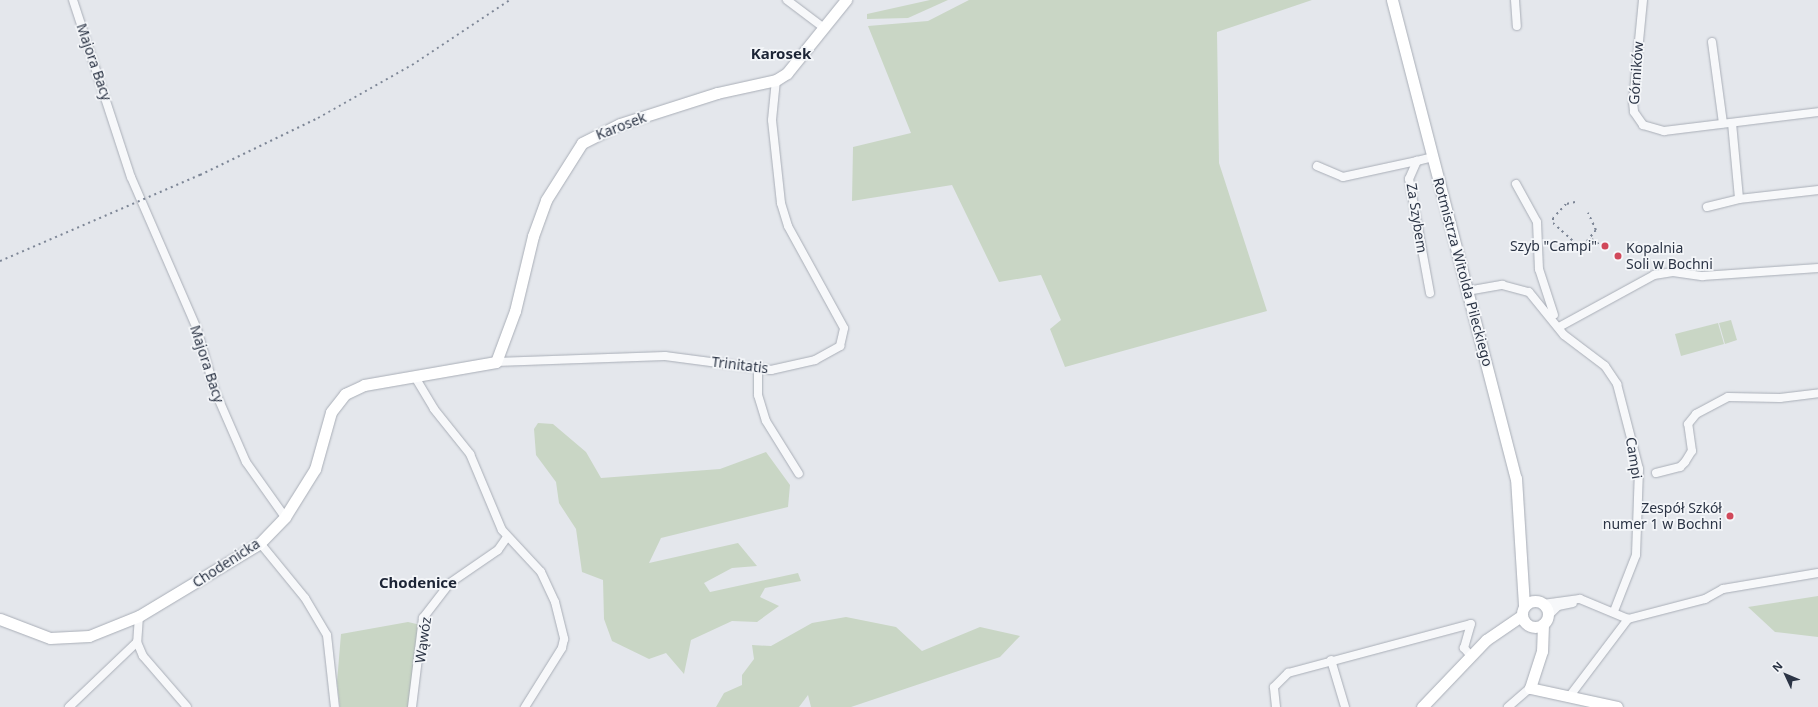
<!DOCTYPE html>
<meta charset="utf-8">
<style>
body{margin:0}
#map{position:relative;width:1818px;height:707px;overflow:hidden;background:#e4e7ec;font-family:"Noto Sans",sans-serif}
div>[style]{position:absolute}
.green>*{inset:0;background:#c9d6c5}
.roads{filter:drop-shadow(0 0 1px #a9aeb7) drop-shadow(0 0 1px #a9aeb7)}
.street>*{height:8px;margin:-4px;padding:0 4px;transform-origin:4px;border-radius:4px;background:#f7f8fa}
.secondary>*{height:11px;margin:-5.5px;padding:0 5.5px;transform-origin:5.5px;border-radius:5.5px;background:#fff}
.secondary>.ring{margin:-5.5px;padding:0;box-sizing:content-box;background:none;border:11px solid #fff;border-radius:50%}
.rail>*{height:2px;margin-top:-1px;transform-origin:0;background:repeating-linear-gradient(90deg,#7d8696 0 2px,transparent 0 6px)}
.dots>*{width:11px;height:11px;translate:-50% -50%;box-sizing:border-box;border:2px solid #f4f6f9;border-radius:50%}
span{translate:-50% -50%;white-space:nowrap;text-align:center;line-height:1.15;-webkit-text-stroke:3.5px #f4f6f9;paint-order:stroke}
.street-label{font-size:14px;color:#2b3445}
.poi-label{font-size:14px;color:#2b3445}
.right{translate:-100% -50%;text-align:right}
.left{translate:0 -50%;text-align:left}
.neighbourhood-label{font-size:15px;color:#1d2536;font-weight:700}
.north{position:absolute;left:1766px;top:655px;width:40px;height:40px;-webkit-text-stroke:3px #f4f6f9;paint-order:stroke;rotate:314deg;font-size:11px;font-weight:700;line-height:16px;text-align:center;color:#2b3445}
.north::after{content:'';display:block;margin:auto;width:14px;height:18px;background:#2b3445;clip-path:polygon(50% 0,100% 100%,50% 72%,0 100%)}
</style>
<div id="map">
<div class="green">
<i style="clip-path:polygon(930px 0,948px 0,908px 18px,867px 19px,867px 14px)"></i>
<i style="clip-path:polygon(969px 0,1312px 0,1217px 32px,1219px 163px,1267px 311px,1065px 367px,1050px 329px,1061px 320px,1041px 275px,999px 282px,952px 185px,852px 201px,853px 147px,911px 133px,868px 26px,928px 21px)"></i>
<i style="clip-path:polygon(1731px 320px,1737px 340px,1725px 344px,1719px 323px)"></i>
<i style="clip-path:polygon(1718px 323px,1724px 344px,1681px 356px,1675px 334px)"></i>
<i style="clip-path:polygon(538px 423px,553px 424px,586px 452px,601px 478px,720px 469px,766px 452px,790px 485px,788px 507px,661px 538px,649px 563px,738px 543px,757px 566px,732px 568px,704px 583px,710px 592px,798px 573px,801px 581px,765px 588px,760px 597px,779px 606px,757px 622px,732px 621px,691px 640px,684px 674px,666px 653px,649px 659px,612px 641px,604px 619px,603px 580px,582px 572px,576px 529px,559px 503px,556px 482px,536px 455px,534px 429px)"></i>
<i style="clip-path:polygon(1818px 596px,1818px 637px,1775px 632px,1748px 607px)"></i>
<i style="clip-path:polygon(846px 617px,896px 627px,922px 651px,980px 627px,1020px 636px,1000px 657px,851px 707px,811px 707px,808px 695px,799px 707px,716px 707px,724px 693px,742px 685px,742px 675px,754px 659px,752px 645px,771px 646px,812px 623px)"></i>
<i style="clip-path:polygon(408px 622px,421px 625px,408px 707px,340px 707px,337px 682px,341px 634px)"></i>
</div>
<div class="roads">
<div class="street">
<i style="left:73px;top:0;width:186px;rotate:71.9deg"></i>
<i style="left:131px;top:177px;width:166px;rotate:66.5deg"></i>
<i style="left:197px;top:329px;width:65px;rotate:73.8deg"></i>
<i style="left:215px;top:391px;width:77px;rotate:66.4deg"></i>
<i style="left:246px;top:462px;width:67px;rotate:54.7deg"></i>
<i style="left:787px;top:0;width:46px;rotate:37.1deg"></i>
<i style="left:1515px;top:0;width:26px;rotate:86deg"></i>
<i style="left:1643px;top:0;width:102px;rotate:95.6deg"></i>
<i style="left:1633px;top:102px;width:10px;rotate:84deg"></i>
<i style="left:1634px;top:112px;width:16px;rotate:55deg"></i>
<i style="left:1643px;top:125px;width:22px;rotate:16deg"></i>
<i style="left:1664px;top:131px;width:155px;rotate:-7deg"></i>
<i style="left:1712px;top:42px;width:82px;rotate:82.3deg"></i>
<i style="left:1732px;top:123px;width:76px;rotate:84.7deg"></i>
<i style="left:1739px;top:199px;width:80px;rotate:-6.5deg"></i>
<i style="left:1317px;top:166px;width:28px;rotate:23deg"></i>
<i style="left:1343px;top:177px;width:76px;rotate:-12.2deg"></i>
<i style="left:1516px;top:184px;width:43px;rotate:61.1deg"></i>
<i style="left:1537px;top:222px;width:47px;rotate:87.6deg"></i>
<i style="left:1539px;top:269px;width:48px;rotate:71.9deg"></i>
<i style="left:1707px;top:207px;width:33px;rotate:-14deg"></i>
<i style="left:1467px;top:291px;width:36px;rotate:-10deg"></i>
<i style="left:1502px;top:285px;width:28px;rotate:15deg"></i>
<i style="left:1529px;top:292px;width:55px;rotate:50.9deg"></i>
<i style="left:1564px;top:335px;width:51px;rotate:37.1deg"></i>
<i style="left:1605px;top:366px;width:22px;rotate:56deg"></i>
<i style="left:1617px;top:384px;width:88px;rotate:75.5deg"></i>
<i style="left:1639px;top:469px;width:86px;rotate:92deg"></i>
<i style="left:1636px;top:555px;width:60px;rotate:111.4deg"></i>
<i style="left:1430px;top:293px;width:116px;rotate:-100.4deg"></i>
<i style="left:1409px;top:179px;width:20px;rotate:-66deg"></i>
<i style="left:1417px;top:161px;width:16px;rotate:-14deg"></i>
<i style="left:1559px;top:327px;width:108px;rotate:-28.7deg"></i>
<i style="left:1654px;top:275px;width:19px;rotate:-9deg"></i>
<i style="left:1673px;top:272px;width:30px;rotate:8deg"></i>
<i style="left:1703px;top:276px;width:115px;rotate:-4deg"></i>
<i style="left:496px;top:362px;width:169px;rotate:-2deg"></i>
<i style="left:665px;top:356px;width:107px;rotate:7.5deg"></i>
<i style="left:771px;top:370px;width:45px;rotate:-12.8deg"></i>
<i style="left:815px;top:360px;width:29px;rotate:-29deg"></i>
<i style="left:840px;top:346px;width:18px;rotate:-77deg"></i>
<i style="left:844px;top:328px;width:116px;rotate:-118.8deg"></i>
<i style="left:788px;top:226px;width:24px;rotate:-107deg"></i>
<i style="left:781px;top:203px;width:83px;rotate:-96.2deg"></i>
<i style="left:772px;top:120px;width:40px;rotate:-84.3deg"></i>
<i style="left:758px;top:369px;width:26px;rotate:90deg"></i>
<i style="left:758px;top:395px;width:27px;rotate:73deg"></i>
<i style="left:766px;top:421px;width:62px;rotate:58.1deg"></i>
<i style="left:415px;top:377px;width:37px;rotate:59deg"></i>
<i style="left:434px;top:409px;width:58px;rotate:51.3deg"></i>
<i style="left:470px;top:454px;width:82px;rotate:67.2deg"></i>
<i style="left:502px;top:530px;width:57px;rotate:47.1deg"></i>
<i style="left:541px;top:572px;width:33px;rotate:65deg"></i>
<i style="left:555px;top:602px;width:38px;rotate:76deg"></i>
<i style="left:564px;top:639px;width:9px;rotate:103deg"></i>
<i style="left:562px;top:648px;width:70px;rotate:122.1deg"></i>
<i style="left:1656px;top:473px;width:25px;rotate:-14deg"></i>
<i style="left:1680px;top:467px;width:7px;rotate:-45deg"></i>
<i style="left:1685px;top:462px;width:13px;rotate:-58deg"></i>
<i style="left:1692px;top:451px;width:27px;rotate:-98deg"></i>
<i style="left:1688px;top:424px;width:13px;rotate:-51deg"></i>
<i style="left:1696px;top:414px;width:36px;rotate:-28deg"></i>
<i style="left:1728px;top:397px;width:52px;rotate:1.1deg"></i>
<i style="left:1780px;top:398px;width:38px;rotate:-7deg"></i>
<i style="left:260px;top:543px;width:71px;rotate:50.7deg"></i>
<i style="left:305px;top:598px;width:43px;rotate:59.3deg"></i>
<i style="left:327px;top:635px;width:72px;rotate:83.7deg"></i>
<i style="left:1543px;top:604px;width:37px;rotate:-8deg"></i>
<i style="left:1580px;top:599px;width:52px;rotate:22.6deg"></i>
<i style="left:1628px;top:619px;width:80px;rotate:-14.6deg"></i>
<i style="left:1705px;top:599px;width:21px;rotate:-29deg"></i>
<i style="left:1723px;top:589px;width:96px;rotate:-9.6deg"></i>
<i style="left:139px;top:616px;width:26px;rotate:94deg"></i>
<i style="left:137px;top:642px;width:15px;rotate:67deg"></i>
<i style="left:143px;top:656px;width:67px;rotate:49.2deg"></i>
<i style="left:1548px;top:616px;width:14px;rotate:-45deg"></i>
<i style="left:1558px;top:606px;width:15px;rotate:-11deg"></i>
<i style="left:1471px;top:656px;width:11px;rotate:-131deg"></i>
<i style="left:1464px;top:648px;width:25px;rotate:-74deg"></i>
<i style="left:1331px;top:660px;width:49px;rotate:73.4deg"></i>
<i style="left:1569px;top:697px;width:98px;rotate:-52.9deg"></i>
<i style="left:69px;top:707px;width:94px;rotate:-43.7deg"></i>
<i style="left:412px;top:707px;width:90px;rotate:-83deg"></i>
<i style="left:423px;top:618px;width:44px;rotate:-52.4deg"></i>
<i style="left:450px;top:583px;width:58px;rotate:-34.5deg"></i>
<i style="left:498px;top:550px;width:16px;rotate:-55deg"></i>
<i style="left:1276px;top:707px;width:20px;rotate:-96deg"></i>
<i style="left:1274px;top:687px;width:20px;rotate:-45deg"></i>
<i style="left:1288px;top:673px;width:189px;rotate:-15deg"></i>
<i style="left:1508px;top:707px;width:29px;rotate:-41deg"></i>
</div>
<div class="secondary">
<i style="left:1392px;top:0;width:494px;rotate:75.5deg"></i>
<i style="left:1516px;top:478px;width:128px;rotate:86.4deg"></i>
<i class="ring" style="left:1522px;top:601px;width:15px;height:15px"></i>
<i style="left:0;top:619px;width:53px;rotate:20.8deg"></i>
<i style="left:50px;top:638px;width:39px;rotate:-3deg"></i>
<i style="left:89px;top:636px;width:54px;rotate:-21.8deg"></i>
<i style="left:139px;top:616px;width:141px;rotate:-31.1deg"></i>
<i style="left:260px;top:543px;width:36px;rotate:-46deg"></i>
<i style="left:285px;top:517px;width:57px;rotate:-58deg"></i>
<i style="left:315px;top:469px;width:59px;rotate:-74.3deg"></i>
<i style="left:331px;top:412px;width:23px;rotate:-52deg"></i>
<i style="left:345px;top:394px;width:21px;rotate:-25deg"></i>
<i style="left:364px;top:385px;width:134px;rotate:-9.9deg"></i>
<i style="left:496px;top:362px;width:54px;rotate:-69.6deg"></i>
<i style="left:515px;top:311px;width:77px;rotate:-76.5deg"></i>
<i style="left:533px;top:236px;width:38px;rotate:-70deg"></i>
<i style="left:546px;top:200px;width:67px;rotate:-57.7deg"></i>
<i style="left:582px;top:143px;width:42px;rotate:-26.6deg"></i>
<i style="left:620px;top:124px;width:102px;rotate:-17.7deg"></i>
<i style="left:717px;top:93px;width:60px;rotate:-12.4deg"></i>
<i style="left:776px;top:80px;width:13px;rotate:-32deg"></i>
<i style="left:787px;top:73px;width:94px;rotate:-51.1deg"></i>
<i style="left:1543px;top:624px;width:27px;rotate:92deg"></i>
<i style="left:1542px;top:651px;width:39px;rotate:108deg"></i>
<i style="left:1530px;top:688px;width:89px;rotate:12.3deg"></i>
<i style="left:1422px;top:707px;width:93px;rotate:-46.3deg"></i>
<i style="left:1486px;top:640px;width:42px;rotate:-34.4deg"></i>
</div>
</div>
<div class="rail">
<i style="left:1575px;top:202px;width:9px;rotate:167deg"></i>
<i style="left:1566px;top:204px;width:19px;rotate:133deg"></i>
<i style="left:1553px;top:218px;width:5px;rotate:90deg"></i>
<i style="left:1553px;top:223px;width:36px;rotate:42deg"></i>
<i style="left:1580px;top:247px;width:14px;rotate:-34deg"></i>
<i style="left:1592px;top:239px;width:17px;rotate:36deg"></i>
<i style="left:1587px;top:241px;width:14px;rotate:-51deg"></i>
<i style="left:1596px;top:230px;width:19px;rotate:-115deg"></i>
<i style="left:0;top:261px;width:218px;rotate:-23.3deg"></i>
<i style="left:200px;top:175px;width:131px;rotate:-25.8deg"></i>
<i style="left:318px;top:118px;width:108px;rotate:-29.4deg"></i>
<i style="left:412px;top:65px;width:118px;rotate:-33.6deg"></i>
</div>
<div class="dots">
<i style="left:1605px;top:246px;background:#d1495b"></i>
<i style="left:1618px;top:256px;background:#d1495b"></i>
<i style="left:1730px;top:516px;background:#d1495b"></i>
</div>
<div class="street-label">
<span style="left:94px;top:62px;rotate:71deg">Majora Bacy</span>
<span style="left:1636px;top:73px;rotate:-86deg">Górników</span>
<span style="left:621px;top:126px;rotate:-21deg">Karosek</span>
<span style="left:1417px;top:218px;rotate:81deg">Za Szybem</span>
<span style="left:1463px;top:272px;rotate:75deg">Rotmistrza Witolda Pileckiego</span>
<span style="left:207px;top:364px;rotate:72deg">Majora Bacy</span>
<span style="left:740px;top:365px;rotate:7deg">Trinitatis</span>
<span style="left:1634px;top:458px;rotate:81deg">Campi</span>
<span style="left:226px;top:563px;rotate:-33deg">Chodenicka</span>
<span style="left:423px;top:640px;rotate:-82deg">Wąwóz</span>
</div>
<div class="poi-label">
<span class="right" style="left:1597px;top:246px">Szyb "Campi"</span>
<span class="left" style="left:1626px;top:256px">Kopalnia<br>Soli w Bochni</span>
<span class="right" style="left:1722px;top:516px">Zespół Szkół<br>numer 1 w Bochni</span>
</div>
<div class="neighbourhood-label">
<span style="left:781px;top:54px">Karosek</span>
<span style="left:418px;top:583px">Chodenice</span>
</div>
<div class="north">N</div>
</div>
